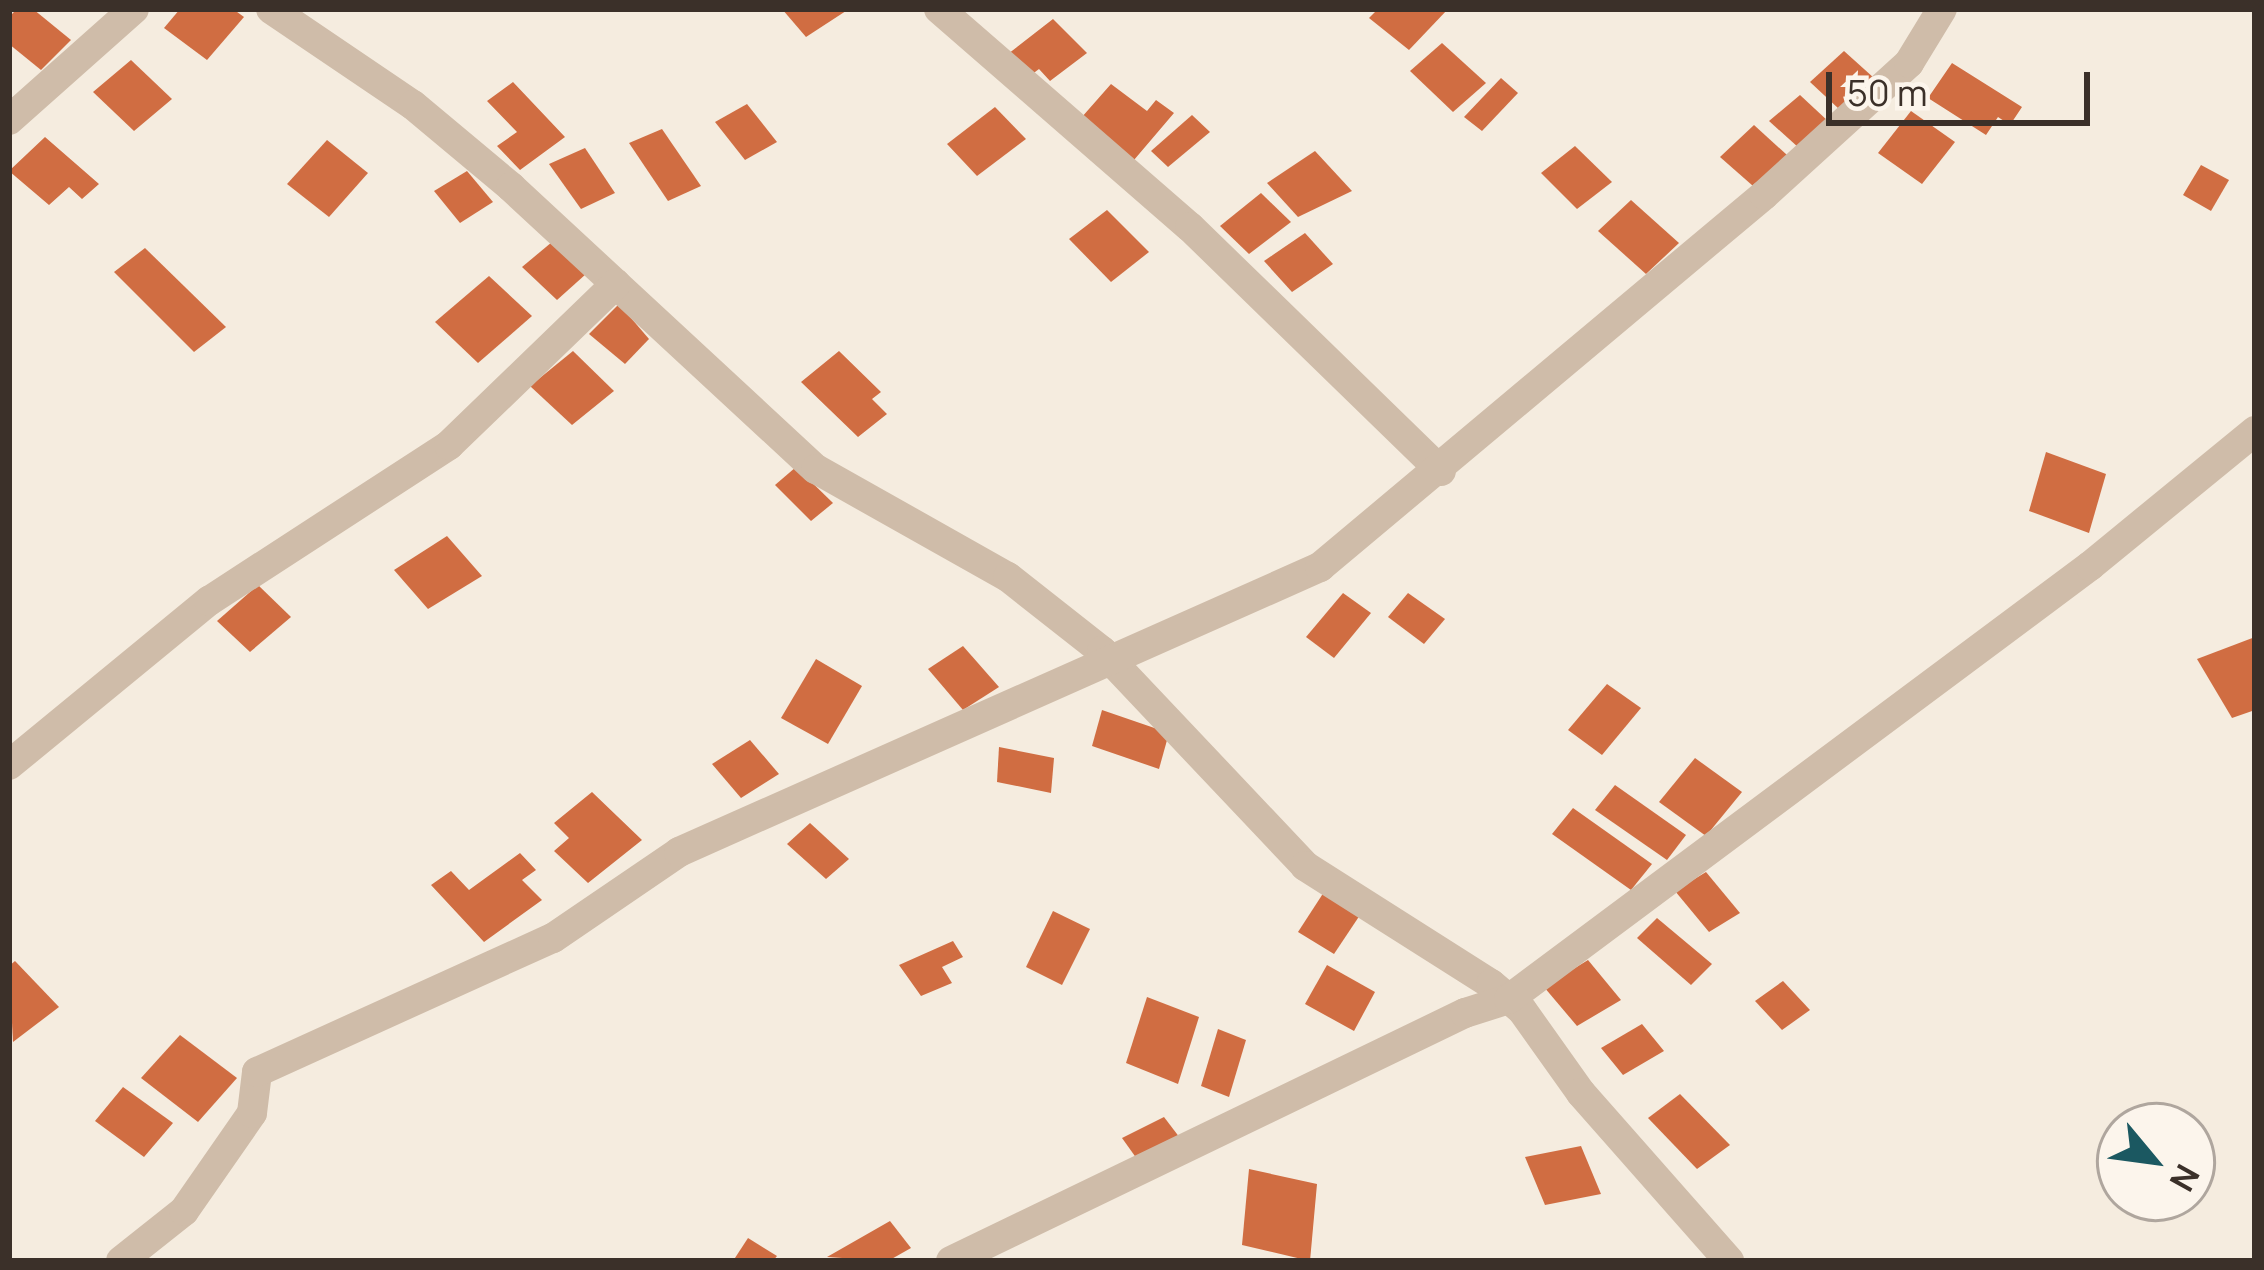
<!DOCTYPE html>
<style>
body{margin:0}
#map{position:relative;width:2264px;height:1270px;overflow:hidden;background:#f5ecdf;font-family:Manrope,sans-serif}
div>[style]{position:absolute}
.building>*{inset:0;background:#d06d42}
.minor>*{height:30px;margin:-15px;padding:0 15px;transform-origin:15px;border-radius:15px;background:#cfbca9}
span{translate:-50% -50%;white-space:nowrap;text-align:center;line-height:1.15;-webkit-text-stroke:10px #fcf5ec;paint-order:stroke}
.frame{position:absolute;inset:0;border:12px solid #3b3029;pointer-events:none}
.north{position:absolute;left:2096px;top:1102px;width:120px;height:120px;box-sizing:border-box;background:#fcf5ec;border:3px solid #afa69e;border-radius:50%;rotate:119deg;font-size:33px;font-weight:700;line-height:48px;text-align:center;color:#3b3029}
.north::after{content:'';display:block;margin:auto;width:42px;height:54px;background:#1b5861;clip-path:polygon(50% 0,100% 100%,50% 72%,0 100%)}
.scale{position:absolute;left:1826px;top:72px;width:264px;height:54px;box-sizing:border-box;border:6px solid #3b3029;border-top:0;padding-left:15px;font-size:36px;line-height:42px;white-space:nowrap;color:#3b3029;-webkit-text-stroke:9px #fcf5ec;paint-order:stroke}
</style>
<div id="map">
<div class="building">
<i style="clip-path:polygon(17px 9px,33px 9px,71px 40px,41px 70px,9px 44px,9px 17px)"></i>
<i style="clip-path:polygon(180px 9px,233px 9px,244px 17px,207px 60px,164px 28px)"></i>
<i style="clip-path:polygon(782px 9px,849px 9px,806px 37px)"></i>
<i style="clip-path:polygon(1378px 9px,1448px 9px,1409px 50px,1369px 18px)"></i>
<i style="clip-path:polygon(1053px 19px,1087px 53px,1050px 81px,1039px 69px,1031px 75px,1008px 54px)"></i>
<i style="clip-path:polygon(1442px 43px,1486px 83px,1453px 112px,1410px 71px)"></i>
<i style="clip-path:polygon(1844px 51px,1874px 78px,1839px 109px,1810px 82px)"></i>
<i style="clip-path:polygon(131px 60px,172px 99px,134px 131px,93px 92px)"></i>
<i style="clip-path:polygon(1952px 63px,2022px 107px,2010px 125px,1998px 117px,1986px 135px,1928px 98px)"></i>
<i style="clip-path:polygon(1501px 78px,1518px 93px,1482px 131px,1464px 117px)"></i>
<i style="clip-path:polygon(513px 82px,565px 137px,520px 170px,497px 146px,517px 132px,487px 101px)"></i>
<i style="clip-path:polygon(1111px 84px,1147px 111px,1156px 100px,1174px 113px,1128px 167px,1074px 126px)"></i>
<i style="clip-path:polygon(1800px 95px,1829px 122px,1799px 148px,1769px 121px)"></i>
<i style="clip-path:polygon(747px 104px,777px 142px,745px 160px,715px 122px)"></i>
<i style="clip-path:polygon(995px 107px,1026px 139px,977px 176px,947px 144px)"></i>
<i style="clip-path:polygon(1911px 111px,1955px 142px,1922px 184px,1878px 153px)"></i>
<i style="clip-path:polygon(1192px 115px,1210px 132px,1168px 167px,1151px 151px)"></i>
<i style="clip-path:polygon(1754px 125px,1787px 155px,1753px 186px,1720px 157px)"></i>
<i style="clip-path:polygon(662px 129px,701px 186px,668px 201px,629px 143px)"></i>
<i style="clip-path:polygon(45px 137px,99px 184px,82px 199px,69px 187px,49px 205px,9px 171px)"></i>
<i style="clip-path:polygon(327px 140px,368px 173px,329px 217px,287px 184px)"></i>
<i style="clip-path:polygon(1575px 146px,1612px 182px,1577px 209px,1541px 173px)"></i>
<i style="clip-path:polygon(585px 148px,615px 193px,581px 209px,549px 164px)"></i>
<i style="clip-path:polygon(1315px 151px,1352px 191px,1298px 217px,1267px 183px)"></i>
<i style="clip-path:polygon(2201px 165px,2229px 180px,2211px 211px,2183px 195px)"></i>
<i style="clip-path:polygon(467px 171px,493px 202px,460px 223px,434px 191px)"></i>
<i style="clip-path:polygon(1261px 193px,1291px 222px,1249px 254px,1220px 226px)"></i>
<i style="clip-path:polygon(1631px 200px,1679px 243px,1646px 274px,1598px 231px)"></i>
<i style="clip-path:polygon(1107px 210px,1149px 252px,1111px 282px,1069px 239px)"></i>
<i style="clip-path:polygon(1305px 233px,1333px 264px,1292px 292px,1264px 261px)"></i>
<i style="clip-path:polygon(552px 242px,586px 274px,557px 300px,522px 267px)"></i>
<i style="clip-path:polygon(145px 248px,226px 327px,194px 352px,114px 272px)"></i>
<i style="clip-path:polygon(489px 276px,532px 316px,478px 363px,435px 322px)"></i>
<i style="clip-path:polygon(619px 304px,649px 339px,625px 364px,589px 334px)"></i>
<i style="clip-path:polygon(573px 351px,614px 391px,572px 425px,530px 386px)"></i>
<i style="clip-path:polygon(839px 351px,881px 392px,872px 399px,887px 414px,858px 437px,801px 382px)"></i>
<i style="clip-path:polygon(2046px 452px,2106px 474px,2089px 533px,2029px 511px)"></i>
<i style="clip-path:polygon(796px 467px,833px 503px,811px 521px,775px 485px)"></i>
<i style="clip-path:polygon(447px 536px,482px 576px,428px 609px,394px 570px)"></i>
<i style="clip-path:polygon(258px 585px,291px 617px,250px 652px,217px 621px)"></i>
<i style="clip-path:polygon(1343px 593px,1371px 613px,1334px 658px,1306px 637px)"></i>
<i style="clip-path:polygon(1408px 593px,1445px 619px,1424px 644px,1388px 617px)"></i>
<i style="clip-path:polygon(2255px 637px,2255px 710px,2232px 718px,2197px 659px)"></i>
<i style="clip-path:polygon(963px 646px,999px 687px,963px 710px,928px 669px)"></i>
<i style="clip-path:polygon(816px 659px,862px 686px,828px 744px,781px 718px)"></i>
<i style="clip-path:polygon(1607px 684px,1641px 708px,1602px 755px,1568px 730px)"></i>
<i style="clip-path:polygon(1102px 710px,1169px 733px,1159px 769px,1092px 746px)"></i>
<i style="clip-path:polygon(750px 740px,779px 774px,741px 798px,712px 764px)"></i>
<i style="clip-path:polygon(999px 747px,1054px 758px,1051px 793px,997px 782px)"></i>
<i style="clip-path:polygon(1695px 758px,1742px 792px,1706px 836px,1659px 802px)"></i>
<i style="clip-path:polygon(1615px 785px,1686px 835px,1667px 860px,1595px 810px)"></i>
<i style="clip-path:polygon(592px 792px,642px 840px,588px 883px,554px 851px,569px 838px,554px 823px)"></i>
<i style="clip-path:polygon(1573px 808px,1652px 864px,1631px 890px,1552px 834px)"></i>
<i style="clip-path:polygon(810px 823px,849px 859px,826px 879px,787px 844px)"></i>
<i style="clip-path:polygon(520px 853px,536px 870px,522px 880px,542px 900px,484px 942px,431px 885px,451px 871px,469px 890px)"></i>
<i style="clip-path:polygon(1706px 872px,1740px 913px,1709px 932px,1675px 891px)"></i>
<i style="clip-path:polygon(1324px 892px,1360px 915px,1334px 954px,1298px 932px)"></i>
<i style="clip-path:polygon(1053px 911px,1090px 929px,1062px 985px,1026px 967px)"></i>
<i style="clip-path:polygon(1657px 918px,1712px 964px,1691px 985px,1637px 938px)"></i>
<i style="clip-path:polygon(953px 941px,963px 957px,942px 967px,952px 983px,921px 996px,899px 965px)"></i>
<i style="clip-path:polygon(1588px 960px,1621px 1000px,1577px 1026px,1544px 987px)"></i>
<i style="clip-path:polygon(15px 961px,59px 1007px,13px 1042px,9px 966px)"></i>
<i style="clip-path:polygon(1327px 965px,1375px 992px,1354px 1031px,1305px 1004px)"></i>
<i style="clip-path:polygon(1783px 981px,1810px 1010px,1782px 1030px,1755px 1001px)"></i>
<i style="clip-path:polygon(1147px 997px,1199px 1017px,1178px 1084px,1126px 1063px)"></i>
<i style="clip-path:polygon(1642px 1024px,1664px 1051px,1623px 1075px,1601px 1048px)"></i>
<i style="clip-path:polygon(1218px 1029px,1246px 1040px,1229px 1097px,1201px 1086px)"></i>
<i style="clip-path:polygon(180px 1035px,237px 1078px,198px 1122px,141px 1078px)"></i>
<i style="clip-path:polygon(123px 1087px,173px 1123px,144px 1157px,95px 1121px)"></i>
<i style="clip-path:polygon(1680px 1094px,1730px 1145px,1697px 1169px,1648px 1118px)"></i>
<i style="clip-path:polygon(1164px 1117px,1180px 1138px,1137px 1159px,1122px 1138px)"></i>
<i style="clip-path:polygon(1581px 1146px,1601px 1194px,1545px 1205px,1525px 1157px)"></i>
<i style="clip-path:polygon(1249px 1169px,1317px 1184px,1310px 1261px,1242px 1245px)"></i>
<i style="clip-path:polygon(890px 1221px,911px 1248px,888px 1261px,827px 1257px)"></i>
<i style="clip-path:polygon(748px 1238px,777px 1256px,773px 1261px,733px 1261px)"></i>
</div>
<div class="minor">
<i style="left:271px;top:9px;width:171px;rotate:34.1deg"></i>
<i style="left:413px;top:105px;width:128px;rotate:39.9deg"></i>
<i style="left:511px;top:187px;width:415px;rotate:42.8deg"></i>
<i style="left:816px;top:469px;width:220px;rotate:29.4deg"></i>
<i style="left:1008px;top:577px;width:120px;rotate:38.2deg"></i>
<i style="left:1102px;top:651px;width:296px;rotate:46.6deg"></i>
<i style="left:1305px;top:866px;width:220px;rotate:32.4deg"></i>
<i style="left:1491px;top:984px;width:40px;rotate:40deg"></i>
<i style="left:1522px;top:1010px;width:102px;rotate:54.6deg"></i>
<i style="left:1581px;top:1093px;width:224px;rotate:48.6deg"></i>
<i style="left:939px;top:9px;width:332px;rotate:41deg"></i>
<i style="left:1190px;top:227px;width:350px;rotate:44.2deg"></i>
<i style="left:9px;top:120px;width:167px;rotate:-41.6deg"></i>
<i style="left:9px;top:765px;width:259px;rotate:-39.4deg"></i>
<i style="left:209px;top:601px;width:286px;rotate:-33deg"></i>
<i style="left:449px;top:445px;width:232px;rotate:-44deg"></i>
<i style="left:121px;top:1261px;width:80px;rotate:-38.4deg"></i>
<i style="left:184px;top:1211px;width:119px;rotate:-55.2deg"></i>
<i style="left:252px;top:1113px;width:41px;rotate:-83deg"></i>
<i style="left:257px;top:1072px;width:325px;rotate:-24.4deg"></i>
<i style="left:553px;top:938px;width:153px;rotate:-34.3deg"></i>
<i style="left:679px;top:852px;width:702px;rotate:-23.97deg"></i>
<i style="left:1320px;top:567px;width:579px;rotate:-39.96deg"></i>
<i style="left:1764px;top:195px;width:196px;rotate:-42.3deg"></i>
<i style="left:1909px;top:63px;width:63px;rotate:-58.6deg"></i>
<i style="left:951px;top:1261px;width:571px;rotate:-25.76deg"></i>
<i style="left:1465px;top:1013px;width:46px;rotate:-17.7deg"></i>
<i style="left:1509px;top:999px;width:725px;rotate:-36.7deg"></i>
<i style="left:2090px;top:566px;width:213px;rotate:-39.3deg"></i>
</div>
<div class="frame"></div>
<div class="north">N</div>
<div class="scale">50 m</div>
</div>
